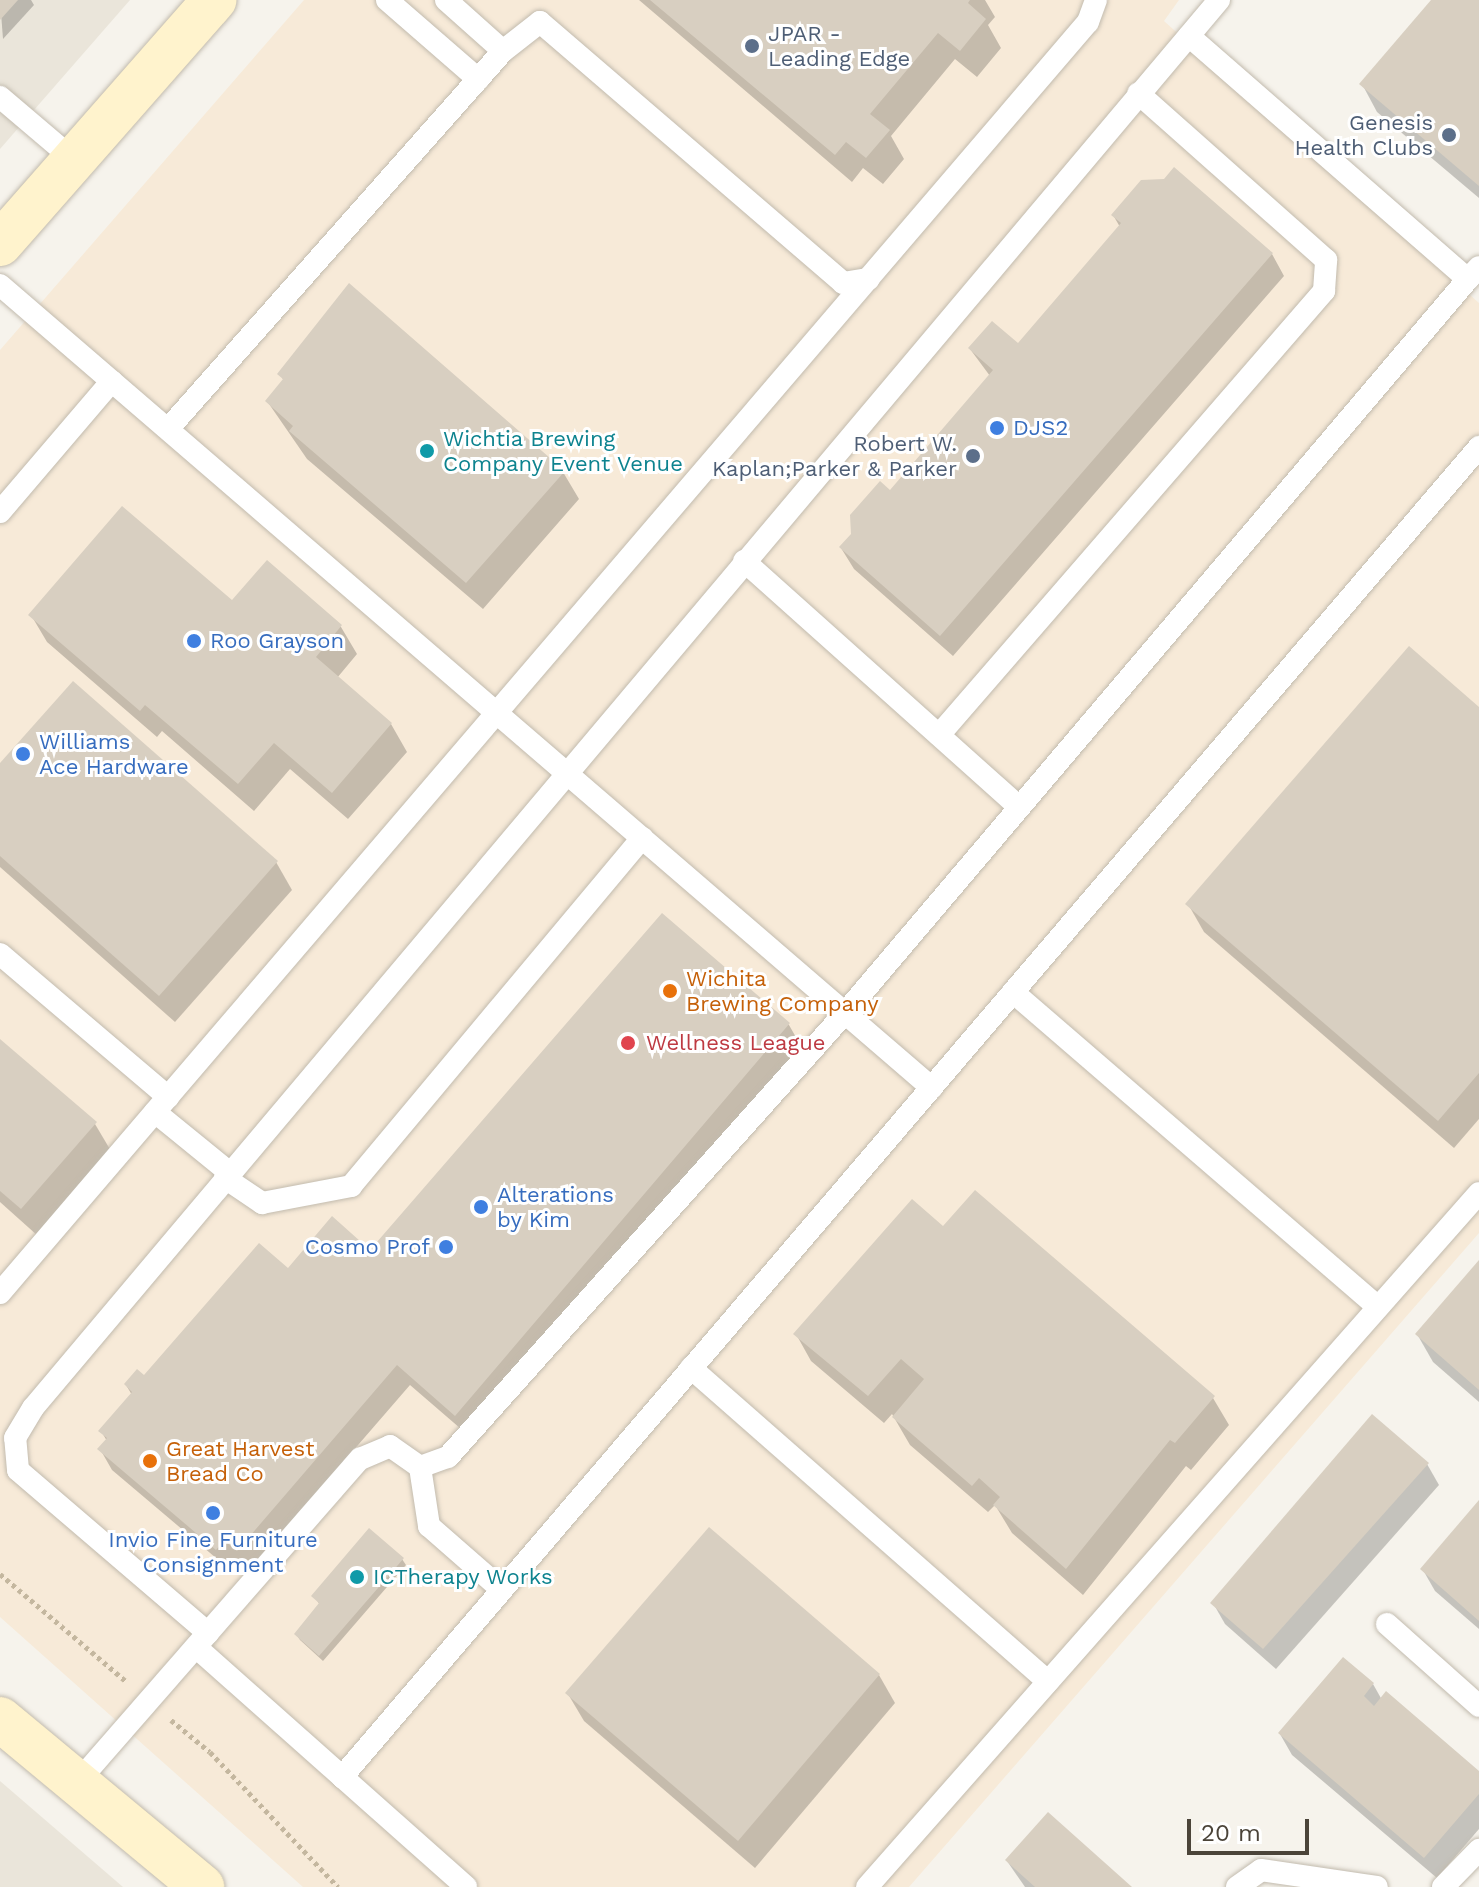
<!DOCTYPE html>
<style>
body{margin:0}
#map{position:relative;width:1479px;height:1887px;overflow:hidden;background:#f6f3ec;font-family:"Work Sans",sans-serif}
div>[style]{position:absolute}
.residential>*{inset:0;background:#eae5da}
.commercial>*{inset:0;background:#f7ead8}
.shadow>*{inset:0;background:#0003}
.building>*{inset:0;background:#d8cfc1}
.path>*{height:5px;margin-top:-2.5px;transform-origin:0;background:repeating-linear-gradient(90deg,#c4b79f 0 4px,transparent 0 8px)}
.roads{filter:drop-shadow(0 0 2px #c2bbae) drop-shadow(0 0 2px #c2bbae)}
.lane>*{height:22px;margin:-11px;padding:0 11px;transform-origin:11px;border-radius:11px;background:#fff}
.secondary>*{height:44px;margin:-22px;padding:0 22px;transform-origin:22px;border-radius:22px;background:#fff3cd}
.dots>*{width:22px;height:22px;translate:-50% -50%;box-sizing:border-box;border:4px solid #fff;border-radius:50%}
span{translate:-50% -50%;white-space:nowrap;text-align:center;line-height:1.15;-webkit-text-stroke:6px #fff;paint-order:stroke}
.service-label{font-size:22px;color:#4e5e75}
.left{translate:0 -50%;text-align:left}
.right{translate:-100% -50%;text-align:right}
.shop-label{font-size:22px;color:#366cbe}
.culture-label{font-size:22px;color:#0d838f}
.food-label{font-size:22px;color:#c56008}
.health-label{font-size:22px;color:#be3a42}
.scale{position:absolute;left:1187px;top:1819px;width:122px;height:36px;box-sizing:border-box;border:4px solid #4b4439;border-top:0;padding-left:10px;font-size:24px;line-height:28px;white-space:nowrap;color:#4b4439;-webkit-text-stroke:6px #fff;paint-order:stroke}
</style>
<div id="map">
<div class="residential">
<i style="clip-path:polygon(0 0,130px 0,0 149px)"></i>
<i style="clip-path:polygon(0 1781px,123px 1887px,0 1887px)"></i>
</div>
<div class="commercial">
<i style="clip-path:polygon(304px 0,1179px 0,1164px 21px,1479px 303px,1479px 1233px,909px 1887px,303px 1887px,0 1617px,0 350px)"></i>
</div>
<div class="shadow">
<i style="clip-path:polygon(0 0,31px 0,34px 5px,3px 39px)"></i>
<i style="clip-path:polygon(639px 0,985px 0,995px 17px,988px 25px,1001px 48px,977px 77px,955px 59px,891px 136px,904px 159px,883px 184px,863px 168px,852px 182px)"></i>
<i style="clip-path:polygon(1434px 0,1479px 0,1479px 198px,1377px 112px,1362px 84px)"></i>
<i style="clip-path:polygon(1113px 215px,1272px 254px,1284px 276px,953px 656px,854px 569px,841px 548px,990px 376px,970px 349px,1018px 345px,1120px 227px)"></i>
<i style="clip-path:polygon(280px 374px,563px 472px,579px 499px,483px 609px,307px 459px,267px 401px,284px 381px)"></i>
<i style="clip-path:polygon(267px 563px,341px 627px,357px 654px,337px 678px,391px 724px,407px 752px,348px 819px,290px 769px,254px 811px,162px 731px,157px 737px,47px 642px,31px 615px,232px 603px)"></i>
<i style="clip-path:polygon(1479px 710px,1479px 1119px,1454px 1148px,1204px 932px,1188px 904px)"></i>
<i style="clip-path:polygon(0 766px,276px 862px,292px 890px,175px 1022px,0 867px)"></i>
<i style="clip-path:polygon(662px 916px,789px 1025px,801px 1046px,468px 1435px,410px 1385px,249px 1571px,237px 1560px,229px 1569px,112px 1470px,100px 1449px,107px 1441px,101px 1431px,132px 1395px,126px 1385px,144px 1378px,288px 1271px,370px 1252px)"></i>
<i style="clip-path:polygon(0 1041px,95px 1124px,111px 1151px,38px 1236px,0 1202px)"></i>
<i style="clip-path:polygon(943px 1229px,1213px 1398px,1229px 1425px,1191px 1470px,1186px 1466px,1083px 1595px,1012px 1533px,995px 1505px,988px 1512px,910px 1445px,892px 1414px,884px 1423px,811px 1361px,796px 1334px)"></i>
<i style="clip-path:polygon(1479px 1263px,1479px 1402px,1433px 1362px,1417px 1334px)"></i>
<i style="clip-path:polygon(1427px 1464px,1439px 1485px,1276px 1669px,1225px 1624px,1213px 1603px)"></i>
<i style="clip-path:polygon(1479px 1503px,1479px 1629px,1435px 1591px,1423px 1570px)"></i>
<i style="clip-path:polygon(402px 1559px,406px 1565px,323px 1661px,300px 1640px,296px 1634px,320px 1605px,314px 1596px)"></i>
<i style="clip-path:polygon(879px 1675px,895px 1703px,755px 1868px,584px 1721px,568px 1694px)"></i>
<i style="clip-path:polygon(1373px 1684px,1382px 1700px,1479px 1774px,1479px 1829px,1437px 1878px,1292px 1755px,1280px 1734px)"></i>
<i style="clip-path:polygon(1007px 1861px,1129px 1887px,1025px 1887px)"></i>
</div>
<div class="building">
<i style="clip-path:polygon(0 0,18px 0,0 20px)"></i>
<i style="clip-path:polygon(650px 0,970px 0,968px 3px,986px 19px,960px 51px,938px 33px,870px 114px,890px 130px,866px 158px,846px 142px,835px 155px)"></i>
<i style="clip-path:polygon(1431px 0,1479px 0,1479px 186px,1359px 84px)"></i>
<i style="clip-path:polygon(1174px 167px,1273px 253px,940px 636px,839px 547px,851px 534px,850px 515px,880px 481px,890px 490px,993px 370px,968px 348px,992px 321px,1018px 343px,1121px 223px,1111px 215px,1141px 180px,1164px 179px)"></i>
<i style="clip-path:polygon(349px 283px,565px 471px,466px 583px,289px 431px,293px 426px,265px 401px,283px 379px,277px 374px)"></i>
<i style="clip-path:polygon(122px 506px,232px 600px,267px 560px,342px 625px,316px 657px,392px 723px,332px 793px,274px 743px,238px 784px,145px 705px,140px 711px,28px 615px)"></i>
<i style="clip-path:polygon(1409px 646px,1479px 707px,1479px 1073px,1438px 1121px,1185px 904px)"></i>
<i style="clip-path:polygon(73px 681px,278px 861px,159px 996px,0 856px,0 763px)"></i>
<i style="clip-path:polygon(662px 913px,790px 1023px,455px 1416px,397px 1365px,237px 1551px,224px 1540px,216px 1550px,97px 1449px,107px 1438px,98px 1431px,132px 1392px,124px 1384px,137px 1369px,144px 1375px,259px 1243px,288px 1268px,332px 1216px,370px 1250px)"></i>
<i style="clip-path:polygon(0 1039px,97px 1122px,21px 1209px,0 1191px)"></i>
<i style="clip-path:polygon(975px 1190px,1215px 1396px,1175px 1443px,1170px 1440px,1066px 1569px,993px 1505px,1000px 1497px,979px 1478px,972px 1486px,892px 1417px,924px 1379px,901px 1359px,868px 1396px,793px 1334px,912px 1199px,943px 1226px)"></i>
<i style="clip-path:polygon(1479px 1260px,1479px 1390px,1415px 1334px)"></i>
<i style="clip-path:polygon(1372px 1414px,1429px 1463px,1263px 1649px,1210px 1603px)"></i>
<i style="clip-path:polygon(1479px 1500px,1479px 1621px,1420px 1569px)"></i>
<i style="clip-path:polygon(709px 1527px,880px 1674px,738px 1841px,565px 1693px)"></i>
<i style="clip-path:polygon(369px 1528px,404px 1558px,319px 1656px,294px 1634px,319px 1603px,311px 1596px)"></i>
<i style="clip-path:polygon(1343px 1657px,1374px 1683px,1364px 1696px,1374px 1706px,1386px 1691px,1479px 1771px,1479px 1794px,1424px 1858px,1278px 1733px)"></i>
<i style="clip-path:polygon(1048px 1812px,1132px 1887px,1035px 1887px,1005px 1860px)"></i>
</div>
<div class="path">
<i style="left:0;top:1574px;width:167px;rotate:40.4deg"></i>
<i style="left:171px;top:1720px;width:50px;rotate:39.4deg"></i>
<i style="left:210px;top:1752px;width:186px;rotate:46.5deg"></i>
</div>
<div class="roads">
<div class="lane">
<i style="left:387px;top:0;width:121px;rotate:41deg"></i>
<i style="left:446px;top:0;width:76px;rotate:41.8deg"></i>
<i style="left:1189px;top:36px;width:370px;rotate:41.1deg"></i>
<i style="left:1468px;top:279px;width:16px;rotate:-47deg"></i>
<i style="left:0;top:97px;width:97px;rotate:40.4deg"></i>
<i style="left:0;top:285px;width:1230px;rotate:40.75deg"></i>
<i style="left:168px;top:429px;width:505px;rotate:-48.45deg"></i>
<i style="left:503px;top:51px;width:47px;rotate:-38.1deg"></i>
<i style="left:540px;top:22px;width:400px;rotate:40.7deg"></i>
<i style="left:843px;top:283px;width:26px;rotate:-9deg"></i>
<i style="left:0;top:512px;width:172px;rotate:-49.5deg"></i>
<i style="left:744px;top:561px;width:369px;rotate:41.8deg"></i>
<i style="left:939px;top:735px;width:588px;rotate:-49.07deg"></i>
<i style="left:1324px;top:291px;width:31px;rotate:-86deg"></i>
<i style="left:1326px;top:260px;width:251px;rotate:-138.4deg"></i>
<i style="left:0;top:954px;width:221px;rotate:40.4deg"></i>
<i style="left:1013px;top:992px;width:482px;rotate:40.8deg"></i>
<i style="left:155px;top:1112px;width:97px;rotate:39.1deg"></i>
<i style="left:225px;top:1178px;width:45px;rotate:34deg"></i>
<i style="left:262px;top:1203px;width:91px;rotate:-10.8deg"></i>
<i style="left:351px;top:1186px;width:454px;rotate:-50.1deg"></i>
<i style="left:0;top:1293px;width:1673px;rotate:-49.44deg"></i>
<i style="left:1088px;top:22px;width:23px;rotate:-70deg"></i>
<i style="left:691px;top:1368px;width:475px;rotate:41.3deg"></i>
<i style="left:420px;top:1467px;width:60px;rotate:81.3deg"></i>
<i style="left:429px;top:1526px;width:97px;rotate:41.2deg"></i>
<i style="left:1387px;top:1624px;width:123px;rotate:41.7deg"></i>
<i style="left:208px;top:1633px;width:250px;rotate:-139.4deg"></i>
<i style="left:18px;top:1470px;width:32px;rotate:-95deg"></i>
<i style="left:15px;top:1438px;width:35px;rotate:-59deg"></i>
<i style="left:33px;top:1408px;width:1841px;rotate:-49.89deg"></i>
<i style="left:196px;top:1647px;width:361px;rotate:41.6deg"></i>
<i style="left:342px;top:1777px;width:1750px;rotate:-49.47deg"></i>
<i style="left:76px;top:1784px;width:432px;rotate:-48.9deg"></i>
<i style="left:360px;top:1459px;width:33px;rotate:-23deg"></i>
<i style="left:390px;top:1446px;width:37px;rotate:35deg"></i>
<i style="left:420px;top:1467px;width:30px;rotate:-20deg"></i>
<i style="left:448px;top:1457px;width:596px;rotate:-48.2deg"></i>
<i style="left:845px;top:1013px;width:963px;rotate:-49.68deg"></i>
<i style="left:867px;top:1887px;width:925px;rotate:-48.59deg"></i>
<i style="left:1237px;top:1887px;width:29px;rotate:-35deg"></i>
<i style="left:1261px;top:1870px;width:117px;rotate:8.3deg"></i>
<i style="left:1443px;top:1887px;width:52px;rotate:-45.8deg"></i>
</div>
<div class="secondary">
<i style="left:0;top:244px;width:325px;rotate:-48.7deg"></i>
<i style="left:0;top:1719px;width:263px;rotate:39.7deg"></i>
</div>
</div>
<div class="dots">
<i style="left:752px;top:46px;background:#5c6f8a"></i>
<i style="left:1449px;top:135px;background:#5c6f8a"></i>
<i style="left:997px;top:428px;background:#3f7fe0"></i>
<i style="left:427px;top:451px;background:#0f9aa8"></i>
<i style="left:973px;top:456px;background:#5c6f8a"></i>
<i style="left:194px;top:641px;background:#3f7fe0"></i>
<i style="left:23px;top:754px;background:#3f7fe0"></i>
<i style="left:670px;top:991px;background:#e8710a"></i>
<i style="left:628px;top:1043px;background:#e0444e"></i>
<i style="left:481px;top:1207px;background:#3f7fe0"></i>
<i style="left:446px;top:1247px;background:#3f7fe0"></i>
<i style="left:150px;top:1461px;background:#e8710a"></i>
<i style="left:213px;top:1513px;background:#3f7fe0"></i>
<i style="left:357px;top:1577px;background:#0f9aa8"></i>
</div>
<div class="service-label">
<span class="left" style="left:768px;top:46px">JPAR -<br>Leading Edge</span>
<span class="right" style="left:1433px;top:135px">Genesis<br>Health Clubs</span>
<span class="right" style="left:957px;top:456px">Robert W.<br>Kaplan;Parker &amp; Parker</span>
</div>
<div class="shop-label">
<span class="left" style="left:1013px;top:428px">DJS2</span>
<span class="left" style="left:210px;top:641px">Roo Grayson</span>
<span class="left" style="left:39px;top:754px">Williams<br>Ace Hardware</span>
<span class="left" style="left:497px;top:1207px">Alterations<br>by Kim</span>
<span class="right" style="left:430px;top:1247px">Cosmo Prof</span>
<span style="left:213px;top:1552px">Invio Fine Furniture<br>Consignment</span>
</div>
<div class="culture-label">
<span class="left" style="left:443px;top:451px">Wichtia Brewing<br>Company Event Venue</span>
<span class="left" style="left:373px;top:1577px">ICTherapy Works</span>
</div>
<div class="food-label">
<span class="left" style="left:686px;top:991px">Wichita<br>Brewing Company</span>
<span class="left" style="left:166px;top:1461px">Great Harvest<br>Bread Co</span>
</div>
<div class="health-label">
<span class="left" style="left:646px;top:1043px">Wellness League</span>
</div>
<div class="scale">20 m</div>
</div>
